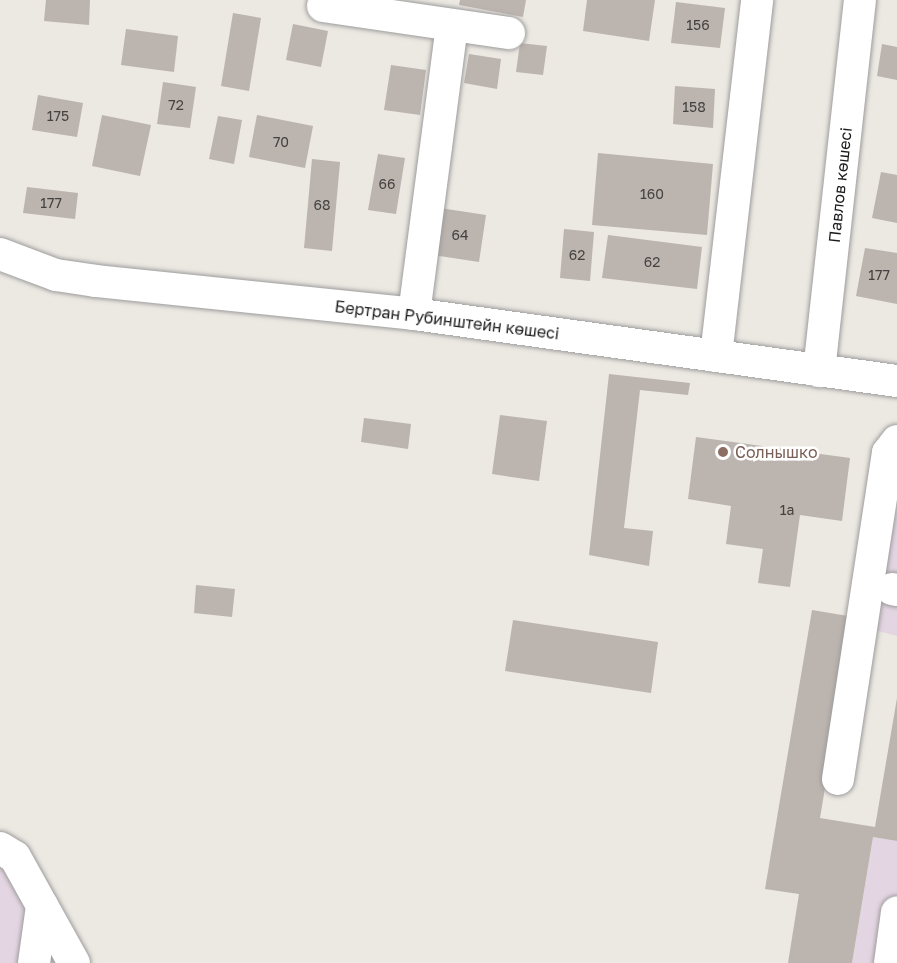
<!DOCTYPE html>
<meta charset="utf-8">
<style>
body{margin:0}
#map{position:relative;width:897px;height:963px;overflow:hidden;background:#ece8e2;font-family:"Golos Text",sans-serif}
div>[style]{position:absolute}
.industrial>*{inset:0;background:#e4d5e2}
.building>*{inset:0;background:#bcb4af}
.roads{filter:drop-shadow(0 0 2px #9d9d9d) drop-shadow(0 0 2px #9d9d9d)}
.minor>*{height:32px;margin:-16px;padding:0 16px;transform-origin:16px;border-radius:16px;background:#fff}
.dots>*{width:16px;height:16px;translate:-50% -50%;box-sizing:border-box;border:3px solid #fff;border-radius:50%}
span{translate:-50% -50%;white-space:nowrap;text-align:center;line-height:1.15;-webkit-text-stroke:5px #fff;paint-order:stroke}
.number-label{font-size:14px;color:#444241}
.number-label span{-webkit-text-stroke-width:0}
.street-label{font-size:16px;color:#1c1c1c}
.education-label{font-size:16px;color:#785e54}
.left{translate:0 -50%;text-align:left}
</style>
<div id="map">
<div class="industrial">
<i style="clip-path:polygon(897px 510px,897px 636px,871px 629px)"></i>
<i style="clip-path:polygon(0 835px,87px 963px,0 963px)"></i>
<i style="clip-path:polygon(873px 837px,897px 841px,897px 963px,852px 963px)"></i>
</div>
<div class="building">
<i style="clip-path:polygon(46px 0,90px 0,89px 25px,44px 21px)"></i>
<i style="clip-path:polygon(460px 0,526px 0,523px 17px,459px 5px)"></i>
<i style="clip-path:polygon(587px 0,655px 0,649px 41px,583px 31px)"></i>
<i style="clip-path:polygon(676px 2px,725px 8px,720px 48px,671px 43px)"></i>
<i style="clip-path:polygon(233px 13px,261px 18px,249px 91px,221px 86px)"></i>
<i style="clip-path:polygon(293px 24px,328px 31px,321px 67px,286px 60px)"></i>
<i style="clip-path:polygon(126px 29px,178px 36px,174px 72px,121px 65px)"></i>
<i style="clip-path:polygon(520px 43px,547px 46px,543px 75px,516px 72px)"></i>
<i style="clip-path:polygon(882px 44px,897px 47px,897px 80px,877px 76px)"></i>
<i style="clip-path:polygon(469px 54px,501px 59px,497px 89px,464px 83px)"></i>
<i style="clip-path:polygon(391px 65px,426px 70px,420px 115px,384px 110px)"></i>
<i style="clip-path:polygon(163px 82px,196px 87px,190px 128px,157px 124px)"></i>
<i style="clip-path:polygon(675px 86px,715px 89px,713px 128px,673px 124px)"></i>
<i style="clip-path:polygon(38px 95px,83px 103px,77px 137px,32px 130px)"></i>
<i style="clip-path:polygon(102px 115px,151px 125px,140px 176px,92px 166px)"></i>
<i style="clip-path:polygon(257px 115px,313px 126px,305px 168px,249px 157px)"></i>
<i style="clip-path:polygon(218px 116px,242px 120px,234px 164px,209px 159px)"></i>
<i style="clip-path:polygon(598px 153px,713px 164px,707px 235px,592px 225px)"></i>
<i style="clip-path:polygon(378px 154px,405px 158px,396px 214px,368px 210px)"></i>
<i style="clip-path:polygon(312px 159px,340px 162px,332px 251px,304px 248px)"></i>
<i style="clip-path:polygon(881px 172px,897px 175px,897px 223px,872px 218px)"></i>
<i style="clip-path:polygon(27px 187px,78px 193px,75px 219px,23px 213px)"></i>
<i style="clip-path:polygon(440px 208px,486px 215px,479px 262px,433px 255px)"></i>
<i style="clip-path:polygon(564px 229px,594px 232px,590px 281px,560px 278px)"></i>
<i style="clip-path:polygon(608px 235px,702px 247px,697px 289px,602px 278px)"></i>
<i style="clip-path:polygon(865px 248px,897px 253px,897px 304px,856px 296px)"></i>
<i style="clip-path:polygon(609px 374px,690px 383px,688px 395px,640px 390px,624px 528px,653px 531px,649px 566px,589px 555px)"></i>
<i style="clip-path:polygon(500px 415px,547px 421px,539px 481px,492px 474px)"></i>
<i style="clip-path:polygon(364px 418px,411px 424px,408px 449px,361px 442px)"></i>
<i style="clip-path:polygon(696px 437px,850px 458px,842px 521px,800px 515px,790px 587px,758px 583px,763px 549px,726px 544px,731px 506px,688px 499px)"></i>
<i style="clip-path:polygon(196px 585px,235px 589px,232px 617px,194px 613px)"></i>
<i style="clip-path:polygon(812px 610px,848px 616px,838px 673px,844px 674px,820px 818px,875px 827px,897px 698px,897px 841px,873px 837px,852px 963px,788px 963px,799px 894px,765px 889px)"></i>
<i style="clip-path:polygon(513px 620px,658px 642px,651px 693px,505px 671px)"></i>
</div>
<div class="roads">
<div class="minor">
<i style="left:323px;top:6px;width:188px;rotate:8.3deg"></i>
<i style="left:0;top:254px;width:60px;rotate:20.6deg"></i>
<i style="left:56px;top:275px;width:40px;rotate:8.5deg"></i>
<i style="left:96px;top:281px;width:320px;rotate:5.9deg"></i>
<i style="left:414px;top:314px;width:488px;rotate:7.9deg"></i>
<i style="left:414px;top:314px;width:291px;rotate:-82.5deg"></i>
<i style="left:716px;top:356px;width:358px;rotate:-83.4deg"></i>
<i style="left:819px;top:371px;width:373px;rotate:-83.7deg"></i>
<i style="left:892px;top:589px;width:5px;rotate:11deg"></i>
<i style="left:838px;top:779px;width:330px;rotate:-81.3deg"></i>
<i style="left:888px;top:453px;width:15px;rotate:-53deg"></i>
<i style="left:0;top:848px;width:17px;rotate:31deg"></i>
<i style="left:15px;top:857px;width:121px;rotate:60.9deg"></i>
<i style="left:34px;top:963px;width:58px;rotate:-82deg"></i>
<i style="left:890px;top:963px;width:51px;rotate:-82.2deg"></i>
</div>
</div>
<div class="dots">
<i style="left:723px;top:452px;background:#8d6e63"></i>
</div>
<div class="number-label">
<span style="left:698px;top:25px">156</span>
<span style="left:176px;top:105px">72</span>
<span style="left:694px;top:107px">158</span>
<span style="left:58px;top:116px">175</span>
<span style="left:281px;top:142px">70</span>
<span style="left:387px;top:184px">66</span>
<span style="left:652px;top:194px">160</span>
<span style="left:51px;top:203px">177</span>
<span style="left:322px;top:205px">68</span>
<span style="left:460px;top:235px">64</span>
<span style="left:577px;top:255px">62</span>
<span style="left:652px;top:262px">62</span>
<span style="left:879px;top:275px">177</span>
<span style="left:787px;top:510px">1а</span>
</div>
<div class="street-label">
<span style="left:840px;top:185px;rotate:-84deg">Павлов көшесі</span>
<span style="left:447px;top:320px;rotate:7deg">Бертран Рубинштейн көшесі</span>
</div>
<div class="education-label">
<span class="left" style="left:735px;top:452px">Солнышко</span>
</div>
</div>
